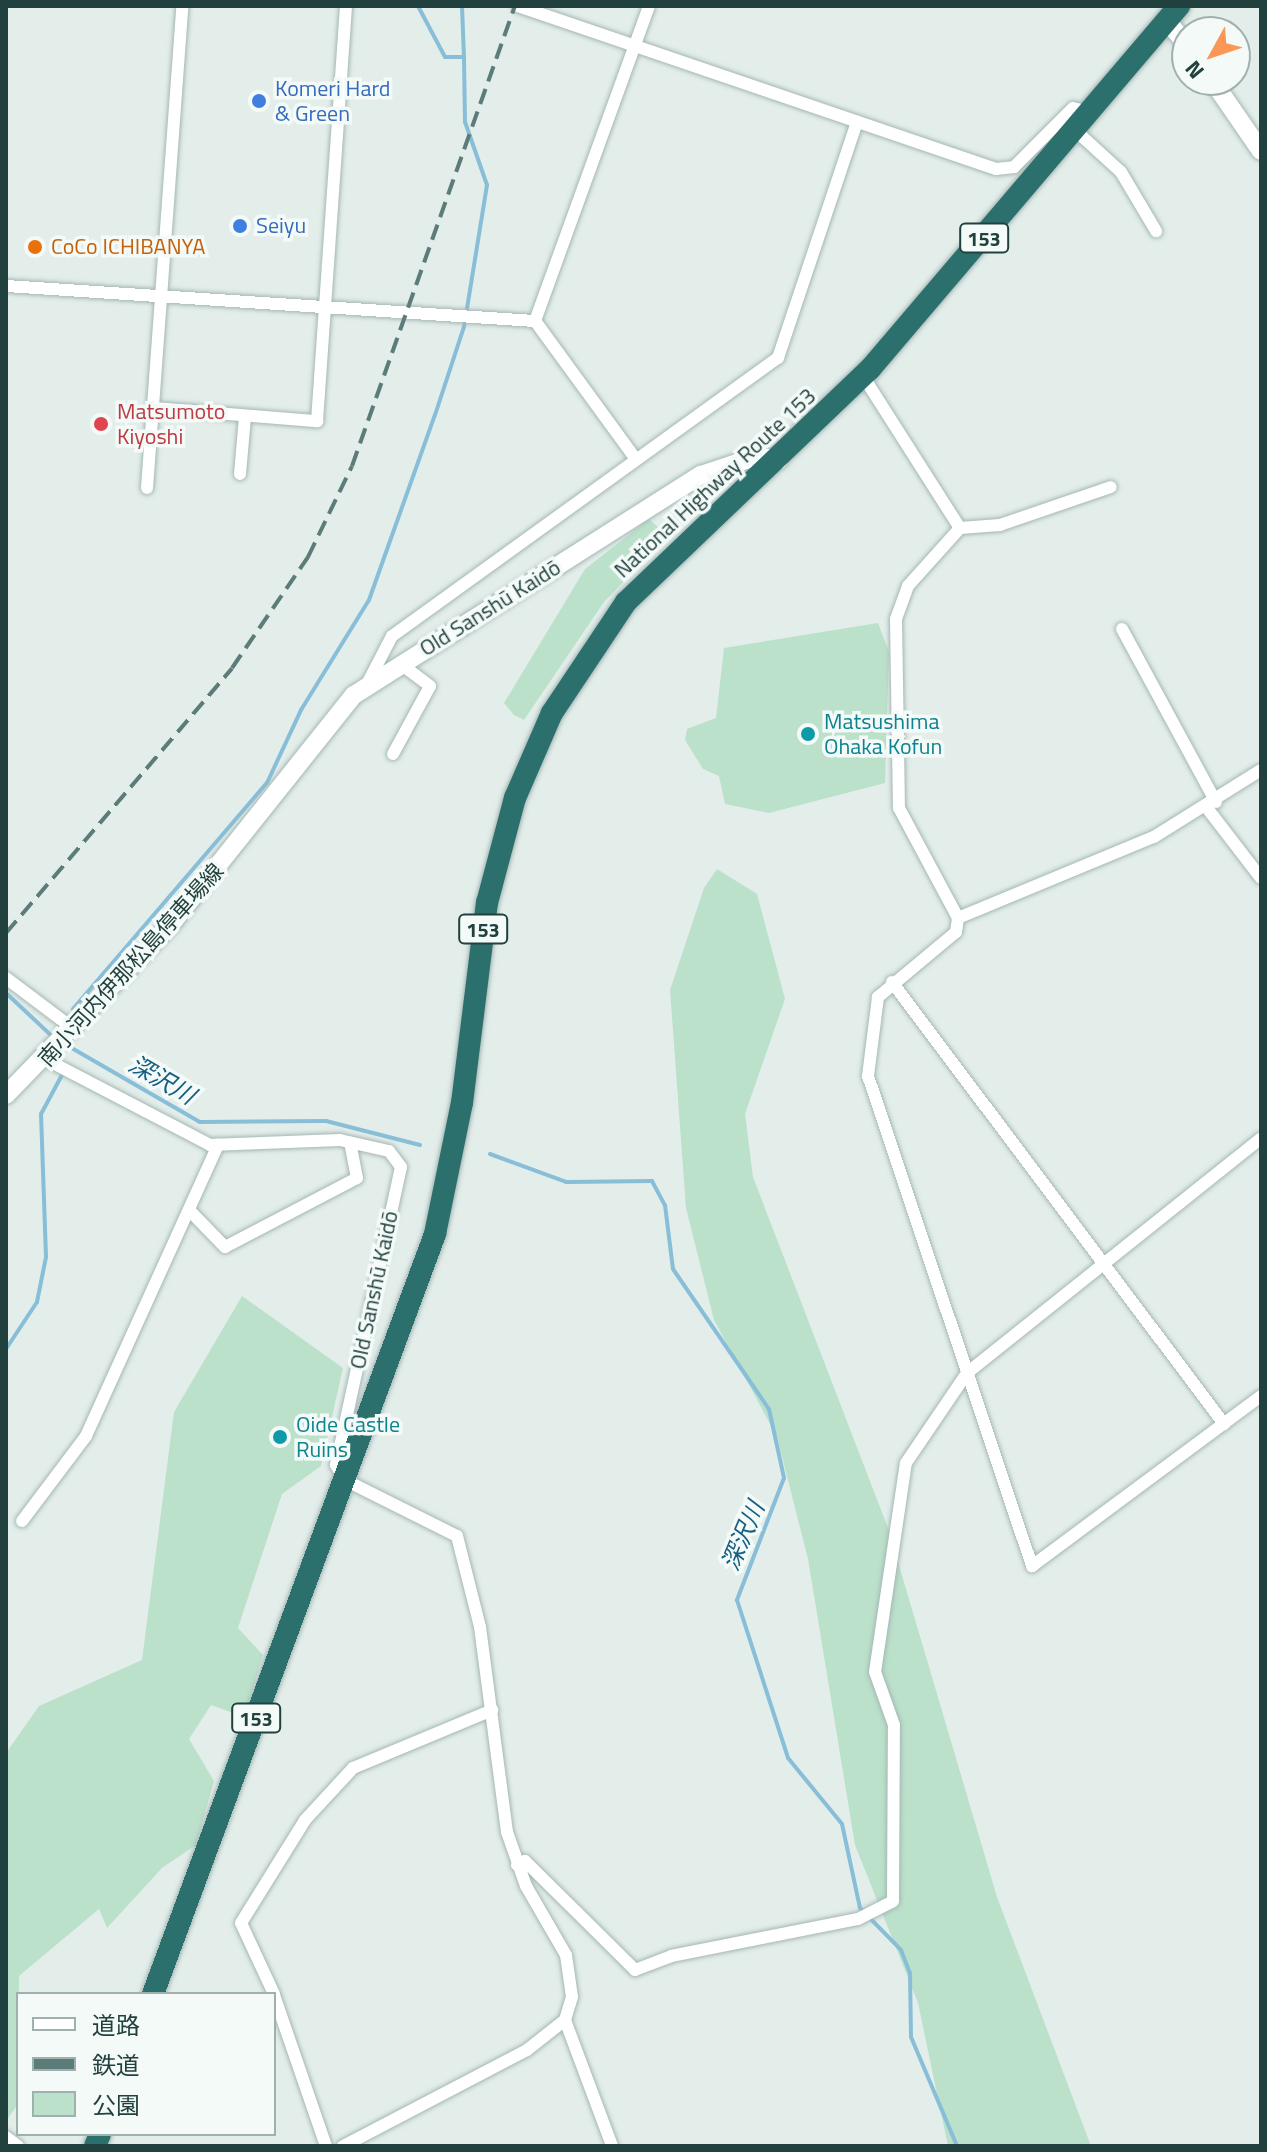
<!DOCTYPE html>
<meta charset="utf-8">
<style>
body{margin:0}
#map{position:relative;width:1267px;height:2152px;overflow:hidden;background:#e3eeeb;font-family:"Titillium Web","Noto Sans JP",sans-serif}
div>[style]{position:absolute}
.green>*{inset:0;background:#bbe1cb}
.stream>*{height:4px;margin:-2px;padding:0 2px;transform-origin:2px;border-radius:2px;background:#88bed7}
.roads{filter:drop-shadow(0 0 2px #a5b7b4) drop-shadow(0 0 2px #a5b7b4)}
.street>*{height:12px;margin:-6px;padding:0 6px;transform-origin:6px;border-radius:6px;background:#fff}
.secondary>*{height:18px;margin:-9px;padding:0 9px;transform-origin:9px;border-radius:9px;background:#fff}
.highway>*{height:22px;margin:-11px;padding:0 11px;transform-origin:11px;border-radius:11px;background:#2b706c}
.rail>*{height:4px;margin-top:-2px;transform-origin:0;background:repeating-linear-gradient(90deg,#5c7c79 0 16px,transparent 0 24px)}
.dots>*{width:22px;height:22px;translate:-50% -50%;box-sizing:border-box;border:4px solid #f4faf8;border-radius:50%}
span{translate:-50% -50%;white-space:nowrap;text-align:center;line-height:1.15;-webkit-text-stroke:7px #f4faf8;paint-order:stroke}
.shield-label span{padding:2px 6px;background:#f4faf8;border:2px solid;border-radius:6px;-webkit-text-stroke-width:0}
.shield-label{font-size:20px;color:#21413e;font-weight:700}
.shop-label{font-size:22px;color:#366cbe}
.left{translate:0 -50%;text-align:left}
.food-label{font-size:22px;color:#c56008}
.health-label{font-size:22px;color:#be3a42}
.street-label{font-size:22px;color:#21413e}
.culture-label{font-size:22px;color:#0d838f}
.water-label{font-size:24px;color:#165f82;font-style:italic}
.frame{position:absolute;inset:0;border:8px solid #21413e;pointer-events:none}
.legend{position:absolute;left:16px;top:1992px;width:260px;height:144px;box-sizing:border-box;background:#f4faf8;border:2px solid #a0b0ae;margin:0;padding:10px 14px;list-style:none;font-size:24px;color:#21413e}
.legend li{display:flex;align-items:center;gap:16px;height:40px}
.legend b{width:40px;border:2px solid #a0b0ae}
.north{position:absolute;left:1171px;top:16px;width:80px;height:80px;box-sizing:border-box;background:#f4faf8;border:2px solid #a0b0ae;border-radius:50%;rotate:230deg;font-size:22px;font-weight:700;line-height:32px;text-align:center;color:#21413e}
.north::after{content:'';display:block;margin:auto;width:28px;height:36px;background:#fb9754;clip-path:polygon(50% 0,100% 100%,50% 72%,0 100%)}
</style>
<div id="map">
<div class="green">
<i style="clip-path:polygon(649px 519px,668px 536px,604px 602px,524px 720px,514px 715px,504px 703px,585px 569px)"></i>
<i style="clip-path:polygon(878px 623px,889px 652px,885px 783px,769px 813px,725px 804px,719px 776px,703px 769px,685px 740px,687px 729px,716px 718px,724px 648px)"></i>
<i style="clip-path:polygon(717px 869px,757px 894px,785px 999px,745px 1114px,753px 1177px,888px 1528px,997px 1897px,1091px 2146px,948px 2146px,918px 2003px,855px 1845px,808px 1559px,777px 1437px,714px 1320px,686px 1208px,670px 990px,704px 888px)"></i>
<i style="clip-path:polygon(242px 1296px,343px 1368px,321px 1466px,282px 1494px,238px 1628px,263px 1655px,244px 1717px,211px 1705px,189px 1739px,214px 1781px,196px 1845px,162px 1868px,107px 1928px,99px 1909px,19px 1976px,18px 2104px,6px 2121px,6px 1753px,39px 1706px,142px 1660px,174px 1412px)"></i>
</div>
<div class="stream">
<i style="left:462px;top:6px;width:51px;rotate:87.8deg"></i>
<i style="left:6px;top:993px;width:67px;rotate:43.2deg"></i>
<i style="left:73px;top:1009px;width:298px;rotate:-49.4deg"></i>
<i style="left:267px;top:783px;width:81px;rotate:-65deg"></i>
<i style="left:301px;top:710px;width:129px;rotate:-58.3deg"></i>
<i style="left:369px;top:600px;width:196px;rotate:-70.4deg"></i>
<i style="left:435px;top:415px;width:93px;rotate:-71.8deg"></i>
<i style="left:464px;top:327px;width:144px;rotate:-80.8deg"></i>
<i style="left:487px;top:185px;width:67px;rotate:-109.2deg"></i>
<i style="left:465px;top:122px;width:65px;rotate:-90.9deg"></i>
<i style="left:464px;top:57px;width:19px;rotate:180deg"></i>
<i style="left:445px;top:57px;width:58px;rotate:-117.9deg"></i>
<i style="left:63px;top:1043px;width:158px;rotate:30deg"></i>
<i style="left:200px;top:1122px;width:126px;rotate:-0.5deg"></i>
<i style="left:326px;top:1121px;width:97px;rotate:14.3deg"></i>
<i style="left:490px;top:1154px;width:81px;rotate:20.2deg"></i>
<i style="left:566px;top:1182px;width:86px;rotate:-0.7deg"></i>
<i style="left:652px;top:1181px;width:27px;rotate:62deg"></i>
<i style="left:665px;top:1205px;width:64px;rotate:82.9deg"></i>
<i style="left:673px;top:1269px;width:170px;rotate:55.6deg"></i>
<i style="left:769px;top:1409px;width:71px;rotate:77.7deg"></i>
<i style="left:784px;top:1478px;width:131px;rotate:111.1deg"></i>
<i style="left:737px;top:1600px;width:166px;rotate:72.1deg"></i>
<i style="left:788px;top:1758px;width:85px;rotate:50.7deg"></i>
<i style="left:842px;top:1824px;width:86px;rotate:77.9deg"></i>
<i style="left:860px;top:1908px;width:59px;rotate:45.7deg"></i>
<i style="left:901px;top:1950px;width:25px;rotate:69deg"></i>
<i style="left:910px;top:1973px;width:64px;rotate:89.1deg"></i>
<i style="left:911px;top:2037px;width:118px;rotate:67.1deg"></i>
<i style="left:6px;top:1349px;width:56px;rotate:-56.6deg"></i>
<i style="left:37px;top:1302px;width:46px;rotate:-78.7deg"></i>
<i style="left:46px;top:1257px;width:143px;rotate:-92deg"></i>
<i style="left:41px;top:1114px;width:44px;rotate:-61.7deg"></i>
</div>
<div class="roads">
<div class="street">
<i style="left:518px;top:6px;width:505px;rotate:18.83deg"></i>
<i style="left:996px;top:169px;width:18px;rotate:-6deg"></i>
<i style="left:1014px;top:167px;width:83px;rotate:-45deg"></i>
<i style="left:1073px;top:108px;width:18px;rotate:13deg"></i>
<i style="left:1075px;top:130px;width:62px;rotate:42.4deg"></i>
<i style="left:1121px;top:172px;width:69px;rotate:59.3deg"></i>
<i style="left:6px;top:286px;width:530px;rotate:3.79deg"></i>
<i style="left:863px;top:376px;width:180px;rotate:57.5deg"></i>
<i style="left:960px;top:528px;width:78px;rotate:131.9deg"></i>
<i style="left:908px;top:586px;width:35px;rotate:110deg"></i>
<i style="left:896px;top:619px;width:189px;rotate:89.1deg"></i>
<i style="left:899px;top:808px;width:125px;rotate:61.8deg"></i>
<i style="left:958px;top:918px;width:14px;rotate:98deg"></i>
<i style="left:956px;top:932px;width:102px;rotate:140.2deg"></i>
<i style="left:878px;top:997px;width:80px;rotate:97.2deg"></i>
<i style="left:868px;top:1076px;width:517px;rotate:71.49deg"></i>
<i style="left:1032px;top:1566px;width:285px;rotate:-36.6deg"></i>
<i style="left:154px;top:408px;width:164px;rotate:4.6deg"></i>
<i style="left:317px;top:421px;width:416px;rotate:-86deg"></i>
<i style="left:635px;top:458px;width:170px;rotate:-126.1deg"></i>
<i style="left:535px;top:321px;width:335px;rotate:-70.1deg"></i>
<i style="left:240px;top:474px;width:57px;rotate:-85deg"></i>
<i style="left:147px;top:488px;width:483px;rotate:-85.8deg"></i>
<i style="left:960px;top:528px;width:40px;rotate:-4.3deg"></i>
<i style="left:1000px;top:525px;width:117px;rotate:-18.9deg"></i>
<i style="left:1122px;top:629px;width:197px;rotate:61.5deg"></i>
<i style="left:366px;top:686px;width:56px;rotate:-62.5deg"></i>
<i style="left:392px;top:636px;width:476px;rotate:-35.8deg"></i>
<i style="left:778px;top:358px;width:249px;rotate:-71.5deg"></i>
<i style="left:393px;top:754px;width:77px;rotate:-61.4deg"></i>
<i style="left:430px;top:686px;width:36px;rotate:-143deg"></i>
<i style="left:1207px;top:808px;width:88px;rotate:52.4deg"></i>
<i style="left:958px;top:918px;width:212px;rotate:-22.5deg"></i>
<i style="left:1154px;top:837px;width:126px;rotate:-32.1deg"></i>
<i style="left:6px;top:978px;width:86px;rotate:37deg"></i>
<i style="left:892px;top:982px;width:553px;rotate:53.09deg"></i>
<i style="left:47px;top:1060px;width:184px;rotate:27.5deg"></i>
<i style="left:210px;top:1145px;width:130px;rotate:-2.2deg"></i>
<i style="left:340px;top:1140px;width:50px;rotate:12.7deg"></i>
<i style="left:389px;top:1151px;width:20px;rotate:53deg"></i>
<i style="left:401px;top:1167px;width:305px;rotate:102.3deg"></i>
<i style="left:336px;top:1465px;width:17px;rotate:59deg"></i>
<i style="left:345px;top:1480px;width:125px;rotate:26.6deg"></i>
<i style="left:457px;top:1536px;width:94px;rotate:75.8deg"></i>
<i style="left:480px;top:1627px;width:207px;rotate:82.5deg"></i>
<i style="left:507px;top:1832px;width:57px;rotate:70.6deg"></i>
<i style="left:526px;top:1886px;width:80px;rotate:59.9deg"></i>
<i style="left:566px;top:1955px;width:42px;rotate:81.9deg"></i>
<i style="left:572px;top:1997px;width:24px;rotate:107deg"></i>
<i style="left:565px;top:2020px;width:48px;rotate:141.7deg"></i>
<i style="left:527px;top:2050px;width:208px;rotate:152.4deg"></i>
<i style="left:189px;top:1210px;width:52px;rotate:45.8deg"></i>
<i style="left:225px;top:1247px;width:149px;rotate:-27.6deg"></i>
<i style="left:357px;top:1178px;width:36px;rotate:-101deg"></i>
<i style="left:22px;top:1521px;width:106px;rotate:-53deg"></i>
<i style="left:86px;top:1436px;width:320px;rotate:-65.6deg"></i>
<i style="left:517px;top:1865px;width:9px;rotate:-27deg"></i>
<i style="left:525px;top:1861px;width:155px;rotate:44.7deg"></i>
<i style="left:635px;top:1970px;width:39px;rotate:-21deg"></i>
<i style="left:671px;top:1956px;width:191px;rotate:-11.2deg"></i>
<i style="left:858px;top:1919px;width:39px;rotate:-27deg"></i>
<i style="left:893px;top:1901px;width:176px;rotate:-89.7deg"></i>
<i style="left:894px;top:1725px;width:56px;rotate:-109.7deg"></i>
<i style="left:875px;top:1672px;width:211px;rotate:-81.6deg"></i>
<i style="left:906px;top:1463px;width:109px;rotate:-55.9deg"></i>
<i style="left:967px;top:1373px;width:376px;rotate:-38.6deg"></i>
<i style="left:274px;top:1994px;width:78px;rotate:-114.9deg"></i>
<i style="left:241px;top:1923px;width:121px;rotate:-58.1deg"></i>
<i style="left:305px;top:1820px;width:71px;rotate:-47.3deg"></i>
<i style="left:353px;top:1768px;width:151px;rotate:-22.6deg"></i>
<i style="left:274px;top:1995px;width:160px;rotate:71deg"></i>
<i style="left:565px;top:2020px;width:134px;rotate:69.5deg"></i>
<i style="left:6px;top:2137px;width:15px;rotate:37deg"></i>
</div>
<div class="secondary">
<i style="left:1167px;top:21px;width:31px;rotate:50deg"></i>
<i style="left:1212px;top:80px;width:86px;rotate:55.4deg"></i>
<i style="left:6px;top:1095px;width:238px;rotate:-46deg"></i>
<i style="left:171px;top:924px;width:293px;rotate:-51.4deg"></i>
<i style="left:354px;top:695px;width:411px;rotate:-32.4deg"></i>
<i style="left:701px;top:475px;width:60px;rotate:-18.4deg"></i>
<i style="left:758px;top:456px;width:21px;rotate:11deg"></i>
</div>
<div class="highway">
<i style="left:153px;top:1994px;width:811px;rotate:-69.64deg"></i>
<i style="left:435px;top:1234px;width:134px;rotate:-78.4deg"></i>
<i style="left:462px;top:1103px;width:202px;rotate:-82.9deg"></i>
<i style="left:487px;top:903px;width:109px;rotate:-75.1deg"></i>
<i style="left:515px;top:798px;width:93px;rotate:-66.5deg"></i>
<i style="left:552px;top:713px;width:133px;rotate:-56.3deg"></i>
<i style="left:626px;top:602px;width:337px;rotate:-43.7deg"></i>
<i style="left:870px;top:369px;width:477px;rotate:-49.6deg"></i>
<i style="left:95px;top:2146px;width:13px;rotate:-67deg"></i>
</div>
</div>
<div class="rail">
<i style="left:6px;top:933px;width:348px;rotate:-49.5deg"></i>
<i style="left:232px;top:668px;width:135px;rotate:-55.6deg"></i>
<i style="left:308px;top:557px;width:101px;rotate:-64.2deg"></i>
<i style="left:352px;top:466px;width:488px;rotate:-70.5deg"></i>
</div>
<div class="dots">
<i style="left:259px;top:101px;background:#3f7fe0"></i>
<i style="left:240px;top:226px;background:#3f7fe0"></i>
<i style="left:35px;top:247px;background:#e8710a"></i>
<i style="left:101px;top:424px;background:#e0444e"></i>
<i style="left:808px;top:734px;background:#0f9aa8"></i>
<i style="left:280px;top:1437px;background:#0f9aa8"></i>
</div>
<div class="shield-label">
<span style="left:984px;top:238px">153</span>
<span style="left:483px;top:929px">153</span>
<span style="left:256px;top:1718px">153</span>
</div>
<div class="shop-label">
<span class="left" style="left:275px;top:101px">Komeri Hard<br>&amp; Green</span>
<span class="left" style="left:256px;top:226px">Seiyu</span>
</div>
<div class="food-label">
<span class="left" style="left:51px;top:247px">CoCo ICHIBANYA</span>
</div>
<div class="health-label">
<span class="left" style="left:117px;top:424px">Matsumoto<br>Kiyoshi</span>
</div>
<div class="street-label">
<span style="left:715px;top:483px;rotate:-43deg">National Highway Route 153</span>
<span style="left:490px;top:608px;rotate:-32deg">Old Sanshū Kaidō</span>
<span style="left:131px;top:965px;rotate:-48deg">南小河内伊那松島停車場線</span>
<span style="left:374px;top:1290px;rotate:-78deg">Old Sanshū Kaidō</span>
</div>
<div class="culture-label">
<span class="left" style="left:824px;top:734px">Matsushima<br>Ohaka Kofun</span>
<span class="left" style="left:296px;top:1437px">Oide Castle<br>Ruins</span>
</div>
<div class="water-label">
<span style="left:162px;top:1080px;rotate:30deg">深沢川</span>
<span style="left:743px;top:1536px;rotate:-67deg">深沢川</span>
</div>
<div class="frame"></div>
<ul class="legend">
<li><b style="height:10px;background:#fff"></b>道路</li>
<li><b style="height:10px;background:#5c7c79"></b>鉄道</li>
<li><b style="height:22px;background:#bbe1cb"></b>公園</li>
</ul>
<div class="north">N</div>
</div>
